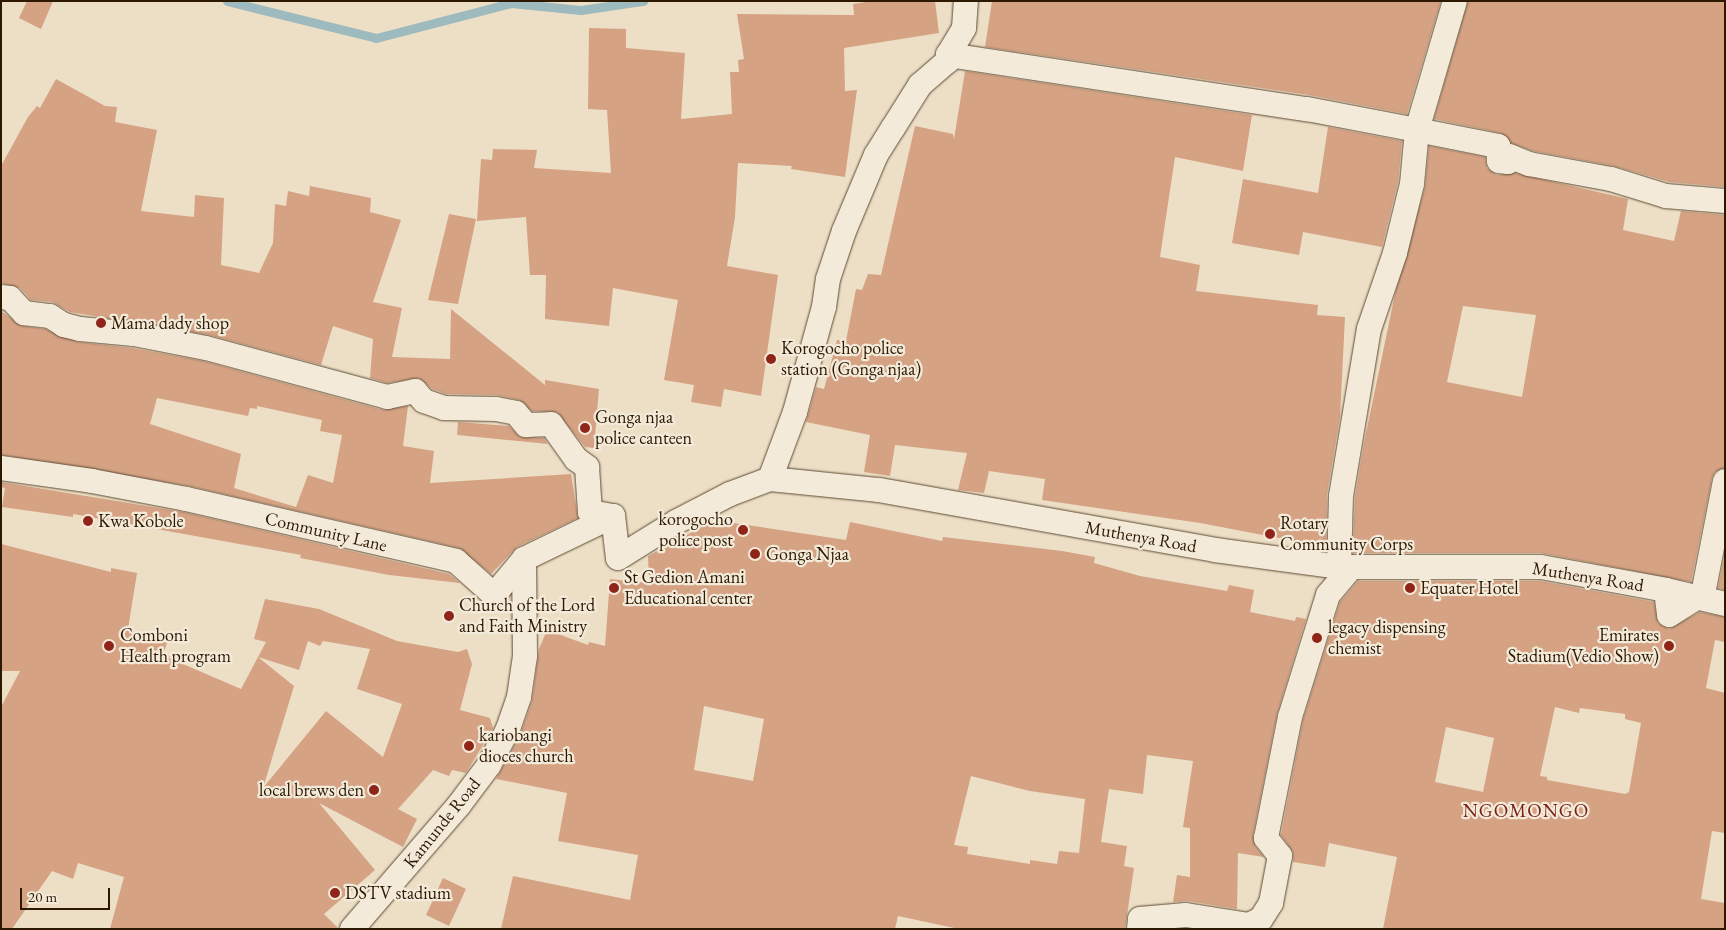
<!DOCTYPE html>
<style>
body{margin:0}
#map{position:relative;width:1726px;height:930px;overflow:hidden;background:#eddfc6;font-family:"EB Garamond",serif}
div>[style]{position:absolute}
.stream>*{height:9px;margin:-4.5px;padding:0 4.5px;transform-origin:4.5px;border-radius:4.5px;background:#9dbabe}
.building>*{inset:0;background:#d5a284}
.roads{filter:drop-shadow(0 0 1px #5d4a32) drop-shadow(0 0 1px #5d4a32)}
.street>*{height:24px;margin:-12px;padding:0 12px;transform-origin:12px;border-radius:12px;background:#f3eada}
.dots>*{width:14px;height:14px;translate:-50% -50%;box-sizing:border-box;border:2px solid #f3eada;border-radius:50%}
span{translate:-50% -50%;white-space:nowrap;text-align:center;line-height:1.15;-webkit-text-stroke:4.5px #f3eada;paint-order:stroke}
.poi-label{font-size:18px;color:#2d1800}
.left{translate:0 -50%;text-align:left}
.right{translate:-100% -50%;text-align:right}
.street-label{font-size:18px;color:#2d1800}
.neighbourhood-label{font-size:19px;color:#7a1f14;letter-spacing:1px}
.frame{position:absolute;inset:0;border:2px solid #2d1800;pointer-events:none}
.scale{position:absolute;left:20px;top:888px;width:90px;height:22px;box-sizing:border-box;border:2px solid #2d1800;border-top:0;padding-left:6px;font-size:15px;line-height:18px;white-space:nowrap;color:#2d1800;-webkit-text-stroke:4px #f3eada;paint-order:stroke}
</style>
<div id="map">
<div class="stream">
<i style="left:227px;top:1px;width:154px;rotate:13.9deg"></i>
<i style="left:376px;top:38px;width:139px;rotate:-14.5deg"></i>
<i style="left:511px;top:3px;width:70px;rotate:5.7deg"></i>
<i style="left:581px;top:10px;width:63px;rotate:-8.3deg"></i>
</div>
<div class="building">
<i style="clip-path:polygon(27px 1px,53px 1px,41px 29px,19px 18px)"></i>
<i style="clip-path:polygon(873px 1px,935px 1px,939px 33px,844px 48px,845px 91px,857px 90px,845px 177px,791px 169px,792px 166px,738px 163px,735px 217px,727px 266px,778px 275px,761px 396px,724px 389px,721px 407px,691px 402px,694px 385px,664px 380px,678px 300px,613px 288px,609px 326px,545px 319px,546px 275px,530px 275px,526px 217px,477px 221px,481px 159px,492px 160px,493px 149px,537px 150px,534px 168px,611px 173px,607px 110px,588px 109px,589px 28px,626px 29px,626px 48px,685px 53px,681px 119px,732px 114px,730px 72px,739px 72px,738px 60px,744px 59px,737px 14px,854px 15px,853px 4px)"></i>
<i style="clip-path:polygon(992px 1px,1441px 1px,1407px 114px,1309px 95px,985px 47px)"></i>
<i style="clip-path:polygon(1468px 1px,1725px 1px,1725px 187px,1669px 182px,1614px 166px,1533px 151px,1511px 143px,1501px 133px,1434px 119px)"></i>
<i style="clip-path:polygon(965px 71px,1252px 115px,1243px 171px,1175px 157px,1160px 257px,1200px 265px,1196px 291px,1318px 305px,1317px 315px,1345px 317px,1340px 417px,1327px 494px,1326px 547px,1200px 523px,1042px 500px,1045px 479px,989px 471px,984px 493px,958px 490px,967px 453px,895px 445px,890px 476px,864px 472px,870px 435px,806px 422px,816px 387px,824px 389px,837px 340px,846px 341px,856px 289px,862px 290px,868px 274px,881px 275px,915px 126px,953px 134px,954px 139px)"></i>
<i style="clip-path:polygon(56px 79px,105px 106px,117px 107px,115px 122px,157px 130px,141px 211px,194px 217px,195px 195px,224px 198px,221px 265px,259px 273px,273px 243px,275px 204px,286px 206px,288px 191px,309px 196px,310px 186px,371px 198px,370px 212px,401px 220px,373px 302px,402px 308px,392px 357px,450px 359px,451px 309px,545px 385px,545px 380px,599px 389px,594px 448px,585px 447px,557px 412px,532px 411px,519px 400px,496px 395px,446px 394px,432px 389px,419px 378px,387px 383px,370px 378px,373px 339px,333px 326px,321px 365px,209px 335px,70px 312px,52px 302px,31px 300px,20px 288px,1px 283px,1px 166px,28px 117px,37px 106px,40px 108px)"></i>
<i style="clip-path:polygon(1328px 127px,1402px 141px,1398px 182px,1382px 247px,1303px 232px,1299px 255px,1232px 243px,1243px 179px,1318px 193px)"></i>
<i style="clip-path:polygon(evenodd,1429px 146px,1485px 157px,1487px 168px,1497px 175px,1515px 173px,1628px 199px,1623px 230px,1674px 241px,1681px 211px,1725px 215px,1725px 468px,1715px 472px,1712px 478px,1691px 582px,1541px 553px,1353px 553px,1355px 497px,1364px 443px,1395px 294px,1425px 187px,1429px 146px,1463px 306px,1536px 315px,1522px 397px,1447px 382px,1463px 306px)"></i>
<i style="clip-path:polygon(449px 214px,476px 219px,458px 304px,428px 300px)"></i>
<i style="clip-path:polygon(evenodd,1px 311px,22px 326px,45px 329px,77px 342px,132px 348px,203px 361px,383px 410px,408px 406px,403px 446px,434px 451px,430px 483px,571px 474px,578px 518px,517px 547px,491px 574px,459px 548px,189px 486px,1px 455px,1px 311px,157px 398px,248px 416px,250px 408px,257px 409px,257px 406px,322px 420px,320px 431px,342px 435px,333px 483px,308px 475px,296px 507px,234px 488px,241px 454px,150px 424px,157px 398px)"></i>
<i style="clip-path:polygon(458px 422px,509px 426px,520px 437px,544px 438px,548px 444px,457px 435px)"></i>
<i style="clip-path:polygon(1px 482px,183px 512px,449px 574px,460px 583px,389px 575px,300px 558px,301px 555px,73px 514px,73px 517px,2px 507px,5px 488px,1px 487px)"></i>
<i style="clip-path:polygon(evenodd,714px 520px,846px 540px,850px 522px,942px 541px,943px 537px,1062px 551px,1095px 557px,1094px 563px,1140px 576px,1227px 591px,1229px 585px,1254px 590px,1250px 612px,1295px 621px,1296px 617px,1306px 619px,1277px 714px,1253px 835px,1255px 846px,1264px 857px,1238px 853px,1237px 909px,1188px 901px,1173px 902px,1177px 875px,1190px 877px,1190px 828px,1183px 827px,1193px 761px,1147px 755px,1143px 794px,1109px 789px,1101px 842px,1127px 846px,1124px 866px,1134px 868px,1125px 929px,959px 929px,898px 916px,895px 929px,501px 929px,513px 876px,630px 900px,638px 855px,558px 841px,567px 793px,496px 779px,520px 735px,532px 701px,539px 649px,547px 630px,588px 645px,589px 642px,605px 646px,610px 579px,649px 583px,648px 556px,714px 520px,704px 706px,764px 719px,753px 781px,694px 770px,704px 706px,714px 520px,971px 776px,1030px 791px,1085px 799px,1079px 853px,1059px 851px,1057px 864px,1030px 860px,1030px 864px,967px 854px,968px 847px,954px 845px,971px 776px)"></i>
<i style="clip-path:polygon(evenodd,1px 544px,111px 572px,111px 568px,137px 573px,128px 629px,167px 643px,163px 654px,170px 656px,169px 658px,241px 689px,266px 642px,254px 639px,265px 599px,319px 609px,397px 641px,458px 652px,467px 649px,472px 664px,460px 710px,490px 718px,493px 728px,466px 773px,452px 770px,449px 776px,433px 770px,398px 809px,417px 819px,403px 847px,319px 803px,375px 870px,324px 914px,339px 929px,110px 929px,124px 877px,78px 863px,73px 879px,52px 871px,12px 929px,1px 929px,1px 707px,20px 671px,1px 671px,1px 544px,308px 641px,320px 646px,323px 641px,370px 649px,357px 689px,402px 704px,383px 757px,326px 711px,263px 788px,294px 686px,258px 657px,299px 670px,308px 641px)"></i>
<i style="clip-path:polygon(1725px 554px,1725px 590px,1718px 588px)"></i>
<i style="clip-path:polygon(evenodd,1358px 581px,1540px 581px,1654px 602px,1658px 623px,1669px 629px,1700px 612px,1725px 617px,1725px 642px,1715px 640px,1706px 688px,1725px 693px,1725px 833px,1712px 831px,1701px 899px,1725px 903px,1725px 929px,1383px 929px,1397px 857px,1329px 843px,1325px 867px,1293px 862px,1293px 852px,1281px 835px,1303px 720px,1340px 602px,1358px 581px,1555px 707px,1579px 713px,1580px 708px,1625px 714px,1625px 719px,1641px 723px,1629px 792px,1625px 794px,1547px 780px,1547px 777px,1540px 776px,1555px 707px,1358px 581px,1446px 727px,1494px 738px,1483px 792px,1435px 782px,1446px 727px)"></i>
<i style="clip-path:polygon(443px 878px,466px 889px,449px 926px,426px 915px)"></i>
</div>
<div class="roads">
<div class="street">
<i style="left:948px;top:55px;width:363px;rotate:8.6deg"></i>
<i style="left:1307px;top:109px;width:112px;rotate:10.8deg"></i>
<i style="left:1417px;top:130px;width:83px;rotate:11.2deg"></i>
<i style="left:1498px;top:146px;width:15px;rotate:86deg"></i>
<i style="left:1499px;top:161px;width:9px;rotate:6deg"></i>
<i style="left:1508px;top:162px;width:6px;rotate:-81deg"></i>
<i style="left:1509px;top:156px;width:22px;rotate:22deg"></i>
<i style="left:1529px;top:164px;width:83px;rotate:10.4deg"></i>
<i style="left:1611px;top:179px;width:58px;rotate:17.2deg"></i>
<i style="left:1666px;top:196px;width:59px;rotate:4.8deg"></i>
<i style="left:1px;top:297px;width:9px;rotate:6deg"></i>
<i style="left:10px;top:298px;width:21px;rotate:47deg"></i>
<i style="left:24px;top:313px;width:26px;rotate:7deg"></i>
<i style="left:50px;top:316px;width:17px;rotate:33deg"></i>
<i style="left:64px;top:325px;width:16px;rotate:14deg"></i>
<i style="left:80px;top:329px;width:54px;rotate:5.3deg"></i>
<i style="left:134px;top:334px;width:73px;rotate:11deg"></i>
<i style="left:206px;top:348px;width:188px;rotate:15.1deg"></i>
<i style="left:387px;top:397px;width:29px;rotate:-12deg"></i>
<i style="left:415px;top:391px;width:13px;rotate:48deg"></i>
<i style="left:424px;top:401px;width:21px;rotate:19deg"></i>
<i style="left:444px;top:408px;width:52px;rotate:1.1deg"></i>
<i style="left:496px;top:409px;width:20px;rotate:11deg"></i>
<i style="left:516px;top:413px;width:16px;rotate:50deg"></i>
<i style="left:526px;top:425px;width:25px;rotate:-2deg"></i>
<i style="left:551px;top:424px;width:43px;rotate:54.5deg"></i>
<i style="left:576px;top:459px;width:14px;rotate:36deg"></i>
<i style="left:587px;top:467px;width:45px;rotate:86.2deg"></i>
<i style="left:590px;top:512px;width:23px;rotate:10deg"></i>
<i style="left:1px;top:468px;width:92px;rotate:8.1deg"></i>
<i style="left:92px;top:481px;width:96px;rotate:10.8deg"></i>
<i style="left:186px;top:499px;width:277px;rotate:12.9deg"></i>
<i style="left:456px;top:561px;width:51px;rotate:41.8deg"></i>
<i style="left:494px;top:595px;width:47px;rotate:-50.2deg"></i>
<i style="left:524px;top:559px;width:99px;rotate:-25.8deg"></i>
<i style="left:770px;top:479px;width:72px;rotate:-69.5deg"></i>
<i style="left:795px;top:412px;width:109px;rotate:-74.6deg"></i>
<i style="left:824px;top:307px;width:28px;rotate:-82deg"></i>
<i style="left:828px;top:279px;width:51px;rotate:-71.6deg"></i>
<i style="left:844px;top:231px;width:82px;rotate:-67.2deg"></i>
<i style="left:876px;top:155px;width:32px;rotate:-58deg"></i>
<i style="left:893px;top:128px;width:51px;rotate:-57.9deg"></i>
<i style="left:920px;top:85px;width:37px;rotate:-41deg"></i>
<i style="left:948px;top:61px;width:6px;rotate:-90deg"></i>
<i style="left:948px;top:55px;width:31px;rotate:-59deg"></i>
<i style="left:964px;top:28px;width:27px;rotate:-86deg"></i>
<i style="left:613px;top:516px;width:42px;rotate:83.2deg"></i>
<i style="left:618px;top:558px;width:68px;rotate:-31.8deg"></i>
<i style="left:676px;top:522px;width:61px;rotate:-27.4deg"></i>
<i style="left:730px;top:494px;width:43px;rotate:-20.6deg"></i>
<i style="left:770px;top:479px;width:110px;rotate:5.8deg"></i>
<i style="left:879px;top:490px;width:341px;rotate:10.1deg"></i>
<i style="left:1215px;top:550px;width:125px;rotate:7.8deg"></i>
<i style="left:1339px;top:567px;width:202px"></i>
<i style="left:1541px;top:567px;width:127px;rotate:10.4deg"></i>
<i style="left:1666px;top:590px;width:61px;rotate:13.3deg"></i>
<i style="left:1339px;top:567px;width:71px;rotate:-88.4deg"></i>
<i style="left:1341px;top:496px;width:169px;rotate:-80.5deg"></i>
<i style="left:1369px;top:329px;width:80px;rotate:-71.1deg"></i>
<i style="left:1395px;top:253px;width:71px;rotate:-76.2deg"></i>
<i style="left:1412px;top:184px;width:54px;rotate:-84.7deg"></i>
<i style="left:1417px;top:130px;width:134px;rotate:-73.6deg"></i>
<i style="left:1666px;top:590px;width:25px;rotate:83deg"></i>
<i style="left:1669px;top:615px;width:40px;rotate:-32deg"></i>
<i style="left:1703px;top:594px;width:115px;rotate:-79deg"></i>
<i style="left:352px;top:929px;width:164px;rotate:-49.2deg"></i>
<i style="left:459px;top:805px;width:50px;rotate:-53.1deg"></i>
<i style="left:489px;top:765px;width:41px;rotate:-62.2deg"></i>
<i style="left:508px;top:729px;width:34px;rotate:-71deg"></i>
<i style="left:519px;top:697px;width:41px;rotate:-81.7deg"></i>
<i style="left:525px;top:656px;width:97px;rotate:-90.6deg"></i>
<i style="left:1139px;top:929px;width:10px;rotate:-84deg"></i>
<i style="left:1140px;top:919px;width:46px;rotate:-5deg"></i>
<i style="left:1186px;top:915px;width:64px;rotate:9deg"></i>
<i style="left:1249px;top:925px;width:13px;rotate:-27deg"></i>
<i style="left:1261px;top:919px;width:19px;rotate:-58deg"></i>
<i style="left:1271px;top:903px;width:48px;rotate:-79.2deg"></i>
<i style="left:1280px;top:856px;width:23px;rotate:-128deg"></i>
<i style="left:1266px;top:838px;width:123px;rotate:-78.8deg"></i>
<i style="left:1290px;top:717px;width:128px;rotate:-72.7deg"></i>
<i style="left:1328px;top:595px;width:35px;rotate:-50deg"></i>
</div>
</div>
<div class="dots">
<i style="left:101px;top:323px;background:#8f2418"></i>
<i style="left:771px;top:359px;background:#8f2418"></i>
<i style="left:585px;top:428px;background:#8f2418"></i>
<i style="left:88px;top:521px;background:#8f2418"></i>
<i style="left:743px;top:530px;background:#8f2418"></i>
<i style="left:1270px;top:534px;background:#8f2418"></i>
<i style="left:755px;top:554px;background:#8f2418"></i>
<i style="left:614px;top:588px;background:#8f2418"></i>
<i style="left:1410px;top:588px;background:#8f2418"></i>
<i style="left:449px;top:616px;background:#8f2418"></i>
<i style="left:1317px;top:638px;background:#8f2418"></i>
<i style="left:109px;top:646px;background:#8f2418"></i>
<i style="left:1669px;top:646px;background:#8f2418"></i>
<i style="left:469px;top:746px;background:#8f2418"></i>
<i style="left:374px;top:790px;background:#8f2418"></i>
<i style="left:335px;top:893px;background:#8f2418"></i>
</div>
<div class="poi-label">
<span class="left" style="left:111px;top:323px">Mama dady shop</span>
<span class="left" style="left:781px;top:359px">Korogocho police<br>station (Gonga njaa)</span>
<span class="left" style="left:595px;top:428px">Gonga njaa<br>police canteen</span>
<span class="right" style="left:733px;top:530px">korogocho<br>police post</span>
<span class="left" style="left:98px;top:521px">Kwa Kobole</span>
<span class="left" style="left:1280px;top:534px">Rotary<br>Community Corps</span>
<span class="left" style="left:766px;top:554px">Gonga Njaa</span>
<span class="left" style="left:624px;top:588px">St Gedion Amani<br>Educational center</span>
<span class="left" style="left:1420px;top:588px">Equater Hotel</span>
<span class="left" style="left:459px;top:616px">Church of the Lord<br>and Faith Ministry</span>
<span class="left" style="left:1328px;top:638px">legacy dispensing<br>chemist</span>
<span class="left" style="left:120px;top:646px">Comboni<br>Health program</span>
<span class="right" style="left:1659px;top:646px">Emirates<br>Stadium(Vedio Show)</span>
<span class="left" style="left:479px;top:746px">kariobangi<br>dioces church</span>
<span class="right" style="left:364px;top:790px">local brews den</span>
<span class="left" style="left:345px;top:893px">DSTV stadium</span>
</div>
<div class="street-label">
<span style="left:326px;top:532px;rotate:13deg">Community Lane</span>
<span style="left:1141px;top:537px;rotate:10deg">Muthenya Road</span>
<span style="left:1588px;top:577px;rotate:9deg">Muthenya Road</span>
<span style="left:442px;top:823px;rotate:-51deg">Kamunde Road</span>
</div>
<div class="neighbourhood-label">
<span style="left:1526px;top:811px">NGOMONGO</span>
</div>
<div class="frame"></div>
<div class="scale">20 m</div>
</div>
